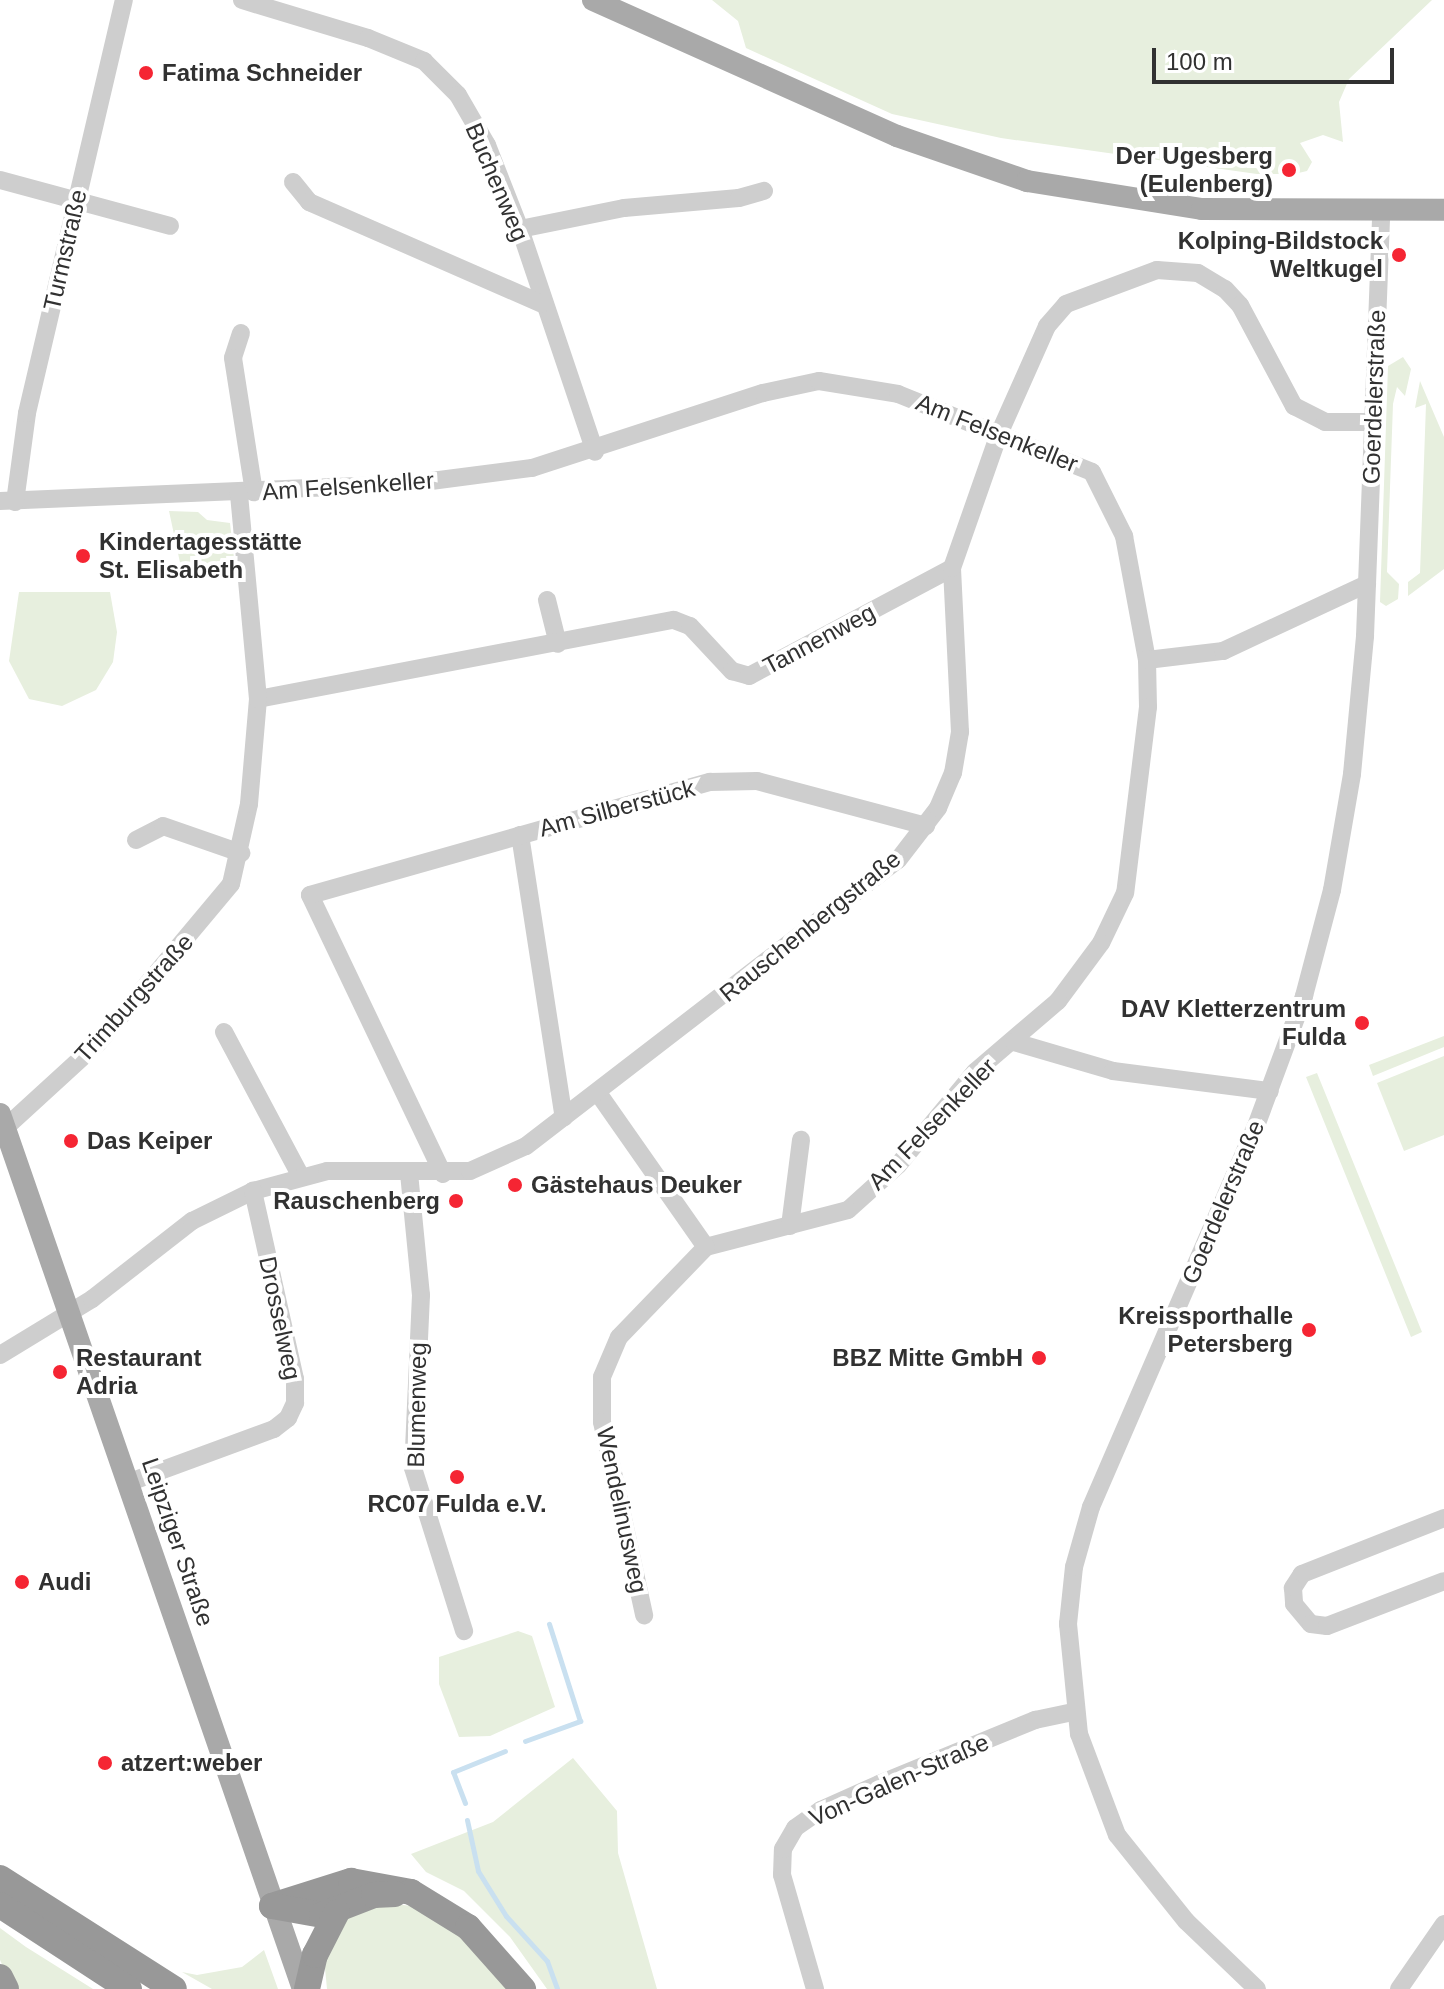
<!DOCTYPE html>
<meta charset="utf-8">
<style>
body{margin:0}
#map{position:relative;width:1444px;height:1989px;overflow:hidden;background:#fff;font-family:Helvetica,sans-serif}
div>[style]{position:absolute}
.green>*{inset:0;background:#e7efde}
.stream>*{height:5px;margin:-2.5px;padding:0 2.5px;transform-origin:2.5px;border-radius:2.5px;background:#c9e0f0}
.minor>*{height:18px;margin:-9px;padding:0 9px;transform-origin:9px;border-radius:9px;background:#cecece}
.major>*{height:22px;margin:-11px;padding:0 11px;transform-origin:11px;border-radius:11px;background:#a9a9a9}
.highway>*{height:26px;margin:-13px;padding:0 13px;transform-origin:13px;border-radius:13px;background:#989898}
.dots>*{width:22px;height:22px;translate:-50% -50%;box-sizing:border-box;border:4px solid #fff;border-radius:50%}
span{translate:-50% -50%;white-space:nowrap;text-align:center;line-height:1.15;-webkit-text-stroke:8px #fff;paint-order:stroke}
.poi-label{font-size:24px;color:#313131;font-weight:700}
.left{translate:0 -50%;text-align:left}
.right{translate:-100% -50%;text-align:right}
.street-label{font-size:24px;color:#313131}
.scale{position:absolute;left:1152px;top:48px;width:242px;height:36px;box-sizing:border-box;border:4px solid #313131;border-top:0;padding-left:10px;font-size:24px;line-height:28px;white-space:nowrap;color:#313131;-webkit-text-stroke:6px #fff;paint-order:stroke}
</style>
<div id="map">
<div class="green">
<i style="clip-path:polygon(712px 0,1432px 0,1349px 79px,1339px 102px,1343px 142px,1323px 135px,1300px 143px,1312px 162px,1307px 171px,1294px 174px,1257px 174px,1001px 138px,892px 114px,746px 48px,738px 21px)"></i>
<i style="clip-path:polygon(1403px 357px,1411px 369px,1405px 396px,1397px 387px,1393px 404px,1387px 572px,1399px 584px,1398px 599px,1386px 606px,1380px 602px,1388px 366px)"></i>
<i style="clip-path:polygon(1420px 381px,1444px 437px,1444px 569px,1408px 596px,1408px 582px,1420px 573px,1426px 404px,1415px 408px)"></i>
<i style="clip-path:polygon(169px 511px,198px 512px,207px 520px,230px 523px,235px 567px,182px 572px)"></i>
<i style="clip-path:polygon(19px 592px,110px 592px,117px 632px,113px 662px,96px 690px,62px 706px,29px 699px,9px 661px)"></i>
<i style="clip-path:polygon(1444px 1036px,1444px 1047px,1373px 1076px,1369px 1065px)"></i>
<i style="clip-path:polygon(1444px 1056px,1444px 1135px,1404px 1151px,1377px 1083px)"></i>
<i style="clip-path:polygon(1317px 1073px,1422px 1332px,1411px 1337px,1306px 1077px)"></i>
<i style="clip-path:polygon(518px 1631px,532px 1636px,555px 1707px,490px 1736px,459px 1737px,439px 1684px,439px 1657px)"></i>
<i style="clip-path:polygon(573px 1758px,617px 1811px,618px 1853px,657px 1989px,547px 1989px,510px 1937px,464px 1891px,426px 1872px,411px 1854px,493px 1822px)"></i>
<i style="clip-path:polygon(388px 1903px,411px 1906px,452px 1925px,511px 1989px,327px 1989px,324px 1958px,345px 1916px)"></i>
<i style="clip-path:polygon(0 1928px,26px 1947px,93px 1989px,13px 1989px,0 1960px)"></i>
<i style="clip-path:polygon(264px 1950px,278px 1989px,212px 1989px,182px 1972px,197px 1975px,242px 1967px)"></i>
</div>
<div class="stream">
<i style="left:525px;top:1741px;width:59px;rotate:-20deg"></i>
<i style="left:580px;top:1721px;width:102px;rotate:-107.7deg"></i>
<i style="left:465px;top:1803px;width:33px;rotate:-111deg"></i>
<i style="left:453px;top:1772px;width:56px;rotate:-22deg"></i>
<i style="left:467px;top:1820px;width:52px;rotate:77.8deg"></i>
<i style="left:478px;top:1871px;width:53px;rotate:58.1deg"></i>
<i style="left:506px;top:1916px;width:61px;rotate:47.7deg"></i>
<i style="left:547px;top:1961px;width:30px;rotate:70deg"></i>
</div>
<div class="minor">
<i style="left:242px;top:0;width:132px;rotate:16.8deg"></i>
<i style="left:368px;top:38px;width:61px;rotate:22.3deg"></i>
<i style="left:424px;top:61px;width:48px;rotate:45deg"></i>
<i style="left:458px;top:95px;width:58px;rotate:59.9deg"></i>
<i style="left:487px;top:145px;width:90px;rotate:68.6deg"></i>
<i style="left:520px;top:229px;width:235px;rotate:71.4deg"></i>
<i style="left:0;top:180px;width:176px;rotate:15.1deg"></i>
<i style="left:293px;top:182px;width:26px;rotate:51deg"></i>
<i style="left:309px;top:202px;width:254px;rotate:23.6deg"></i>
<i style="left:520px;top:229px;width:106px;rotate:-11.4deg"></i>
<i style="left:624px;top:208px;width:115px;rotate:-5deg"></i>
<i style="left:739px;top:198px;width:26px;rotate:-16deg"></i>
<i style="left:241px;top:333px;width:26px;rotate:108deg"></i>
<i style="left:233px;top:358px;width:136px;rotate:81.1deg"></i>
<i style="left:0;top:501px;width:408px;rotate:-2.4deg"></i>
<i style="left:408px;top:484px;width:125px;rotate:-7.4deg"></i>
<i style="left:532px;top:468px;width:243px;rotate:-18deg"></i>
<i style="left:763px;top:393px;width:57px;rotate:-12.1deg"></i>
<i style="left:819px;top:381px;width:80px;rotate:9.3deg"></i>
<i style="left:898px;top:394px;width:209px;rotate:21.9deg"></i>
<i style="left:1092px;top:472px;width:72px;rotate:63.4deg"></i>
<i style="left:1124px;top:536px;width:126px;rotate:79.5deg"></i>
<i style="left:1147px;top:660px;width:47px;rotate:88.8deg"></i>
<i style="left:1148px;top:707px;width:187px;rotate:97deg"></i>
<i style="left:1125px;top:893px;width:55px;rotate:115.6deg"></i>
<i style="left:1101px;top:943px;width:72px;rotate:126.6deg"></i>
<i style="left:1058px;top:1001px;width:109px;rotate:139.5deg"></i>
<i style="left:975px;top:1072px;width:121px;rotate:129.6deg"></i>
<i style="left:898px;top:1165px;width:67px;rotate:138deg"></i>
<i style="left:848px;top:1210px;width:147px;rotate:165.4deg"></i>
<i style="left:15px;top:502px;width:90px;rotate:-82.3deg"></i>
<i style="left:27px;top:413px;width:424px;rotate:-76.8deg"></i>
<i style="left:547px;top:600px;width:45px;rotate:76deg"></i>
<i style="left:1147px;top:660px;width:77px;rotate:-6.8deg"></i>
<i style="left:1223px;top:651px;width:159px;rotate:-25deg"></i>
<i style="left:258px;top:699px;width:423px;rotate:-10.8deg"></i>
<i style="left:674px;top:620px;width:17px;rotate:21deg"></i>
<i style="left:690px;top:626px;width:62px;rotate:47deg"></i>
<i style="left:732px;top:671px;width:18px;rotate:16deg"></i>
<i style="left:749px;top:676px;width:230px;rotate:-28deg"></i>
<i style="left:520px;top:835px;width:286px;rotate:81.2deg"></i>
<i style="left:136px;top:840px;width:30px;rotate:-27deg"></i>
<i style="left:163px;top:826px;width:83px;rotate:19.1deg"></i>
<i style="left:224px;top:1032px;width:162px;rotate:62deg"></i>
<i style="left:1014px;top:1042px;width:103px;rotate:16.3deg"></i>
<i style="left:1113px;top:1071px;width:158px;rotate:7.3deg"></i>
<i style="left:598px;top:1093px;width:188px;rotate:55deg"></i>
<i style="left:706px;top:1247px;width:125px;rotate:134deg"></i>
<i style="left:619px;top:1337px;width:43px;rotate:113deg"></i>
<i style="left:602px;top:1377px;width:45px;rotate:90deg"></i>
<i style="left:602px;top:1422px;width:198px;rotate:77.7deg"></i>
<i style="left:6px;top:1127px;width:125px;rotate:-42.4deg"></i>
<i style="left:98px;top:1043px;width:207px;rotate:-50.1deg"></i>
<i style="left:231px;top:884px;width:82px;rotate:-77.3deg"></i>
<i style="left:249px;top:804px;width:105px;rotate:-85.1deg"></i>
<i style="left:258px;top:699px;width:207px;rotate:-95.3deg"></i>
<i style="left:409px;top:1173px;width:123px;rotate:84.4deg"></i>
<i style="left:421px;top:1295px;width:173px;rotate:92.6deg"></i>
<i style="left:413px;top:1468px;width:171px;rotate:72.6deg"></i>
<i style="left:443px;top:1174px;width:309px;rotate:-115.5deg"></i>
<i style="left:310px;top:895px;width:416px;rotate:-15.8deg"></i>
<i style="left:710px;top:782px;width:47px;rotate:-1.2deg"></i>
<i style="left:757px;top:781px;width:175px;rotate:14.9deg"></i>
<i style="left:790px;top:1226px;width:87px;rotate:-82.7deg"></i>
<i style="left:0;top:1355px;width:108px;rotate:-31.3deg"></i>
<i style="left:92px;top:1299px;width:127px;rotate:-38deg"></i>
<i style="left:192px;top:1221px;width:68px;rotate:-26.2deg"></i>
<i style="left:253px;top:1191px;width:77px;rotate:-15.1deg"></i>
<i style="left:327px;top:1171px;width:143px"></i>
<i style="left:470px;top:1171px;width:61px;rotate:-24.1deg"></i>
<i style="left:526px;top:1146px;width:469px;rotate:-37.6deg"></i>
<i style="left:898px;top:860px;width:66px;rotate:-52.4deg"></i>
<i style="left:938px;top:808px;width:38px;rotate:-67deg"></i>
<i style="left:953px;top:773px;width:42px;rotate:-80.3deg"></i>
<i style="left:960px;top:732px;width:164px;rotate:-92.8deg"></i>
<i style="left:952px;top:568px;width:142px;rotate:-70.7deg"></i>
<i style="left:999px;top:434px;width:118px;rotate:-66deg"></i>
<i style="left:1047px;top:326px;width:29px;rotate:-49deg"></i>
<i style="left:1066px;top:304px;width:97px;rotate:-20.5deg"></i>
<i style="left:1157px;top:270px;width:41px;rotate:4.2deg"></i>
<i style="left:1198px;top:273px;width:31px;rotate:31deg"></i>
<i style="left:1225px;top:289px;width:22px;rotate:47deg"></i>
<i style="left:1240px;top:305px;width:115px;rotate:61.9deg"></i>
<i style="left:1294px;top:406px;width:35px;rotate:27deg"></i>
<i style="left:1325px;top:422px;width:48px"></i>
<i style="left:130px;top:1482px;width:153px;rotate:-20.2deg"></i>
<i style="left:274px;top:1429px;width:18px;rotate:-38deg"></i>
<i style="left:288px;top:1418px;width:17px;rotate:-65deg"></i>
<i style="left:295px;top:1403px;width:24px;rotate:-90deg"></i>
<i style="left:295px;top:1379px;width:193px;rotate:-102.6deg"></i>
<i style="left:1444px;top:1518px;width:153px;rotate:158.5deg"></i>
<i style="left:1302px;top:1574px;width:17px;rotate:123deg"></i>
<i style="left:1293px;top:1588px;width:16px;rotate:86deg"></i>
<i style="left:1294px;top:1604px;width:26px;rotate:50deg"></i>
<i style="left:1311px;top:1624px;width:16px;rotate:7deg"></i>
<i style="left:1327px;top:1626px;width:125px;rotate:-21deg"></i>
<i style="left:815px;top:1989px;width:119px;rotate:-106.1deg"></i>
<i style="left:782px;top:1875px;width:26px;rotate:-88deg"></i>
<i style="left:783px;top:1849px;width:24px;rotate:-60deg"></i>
<i style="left:795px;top:1828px;width:32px;rotate:-35deg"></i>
<i style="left:821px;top:1810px;width:64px;rotate:-24.1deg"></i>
<i style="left:879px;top:1784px;width:169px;rotate:-22.3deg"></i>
<i style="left:1035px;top:1720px;width:40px;rotate:-12deg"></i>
<i style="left:1257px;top:1989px;width:98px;rotate:-136.2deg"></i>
<i style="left:1186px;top:1921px;width:110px;rotate:-128.7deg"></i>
<i style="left:1117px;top:1835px;width:108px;rotate:-110.6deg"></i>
<i style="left:1079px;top:1734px;width:111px;rotate:-95.7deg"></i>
<i style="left:1068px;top:1624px;width:57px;rotate:-84deg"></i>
<i style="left:1074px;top:1567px;width:62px;rotate:-74.2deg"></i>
<i style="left:1091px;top:1507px;width:415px;rotate:-66.6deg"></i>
<i style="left:1256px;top:1126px;width:139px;rotate:-69.7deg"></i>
<i style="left:1304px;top:996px;width:110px;rotate:-75.2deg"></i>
<i style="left:1332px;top:890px;width:118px;rotate:-80.2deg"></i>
<i style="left:1352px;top:774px;width:139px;rotate:-84.6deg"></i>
<i style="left:1365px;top:636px;width:426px;rotate:-87.8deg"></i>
<i style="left:1399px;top:1989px;width:79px;rotate:-55.3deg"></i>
</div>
<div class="major">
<i style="left:593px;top:0;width:333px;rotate:24.1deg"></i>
<i style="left:897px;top:136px;width:138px;rotate:19.1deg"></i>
<i style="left:1027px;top:181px;width:177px;rotate:9.1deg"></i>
<i style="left:1202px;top:209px;width:242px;rotate:0.2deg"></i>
<i style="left:0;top:1114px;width:926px;rotate:70.9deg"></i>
</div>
<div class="highway">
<i style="left:0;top:1878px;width:206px;rotate:32.5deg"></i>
<i style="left:0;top:1905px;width:154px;rotate:33.1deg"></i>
<i style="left:272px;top:1906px;width:83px;rotate:-17.6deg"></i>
<i style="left:351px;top:1881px;width:61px;rotate:10.4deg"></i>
<i style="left:411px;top:1892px;width:67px;rotate:31.6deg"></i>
<i style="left:468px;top:1927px;width:83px;rotate:48.4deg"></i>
<i style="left:272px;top:1906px;width:51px;rotate:10.2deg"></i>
<i style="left:322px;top:1915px;width:56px;rotate:-21deg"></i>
<i style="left:374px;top:1895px;width:21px;rotate:-3deg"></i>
<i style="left:0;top:1977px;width:13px;rotate:63deg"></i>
<i style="left:307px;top:1989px;width:35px;rotate:-77deg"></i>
<i style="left:315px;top:1955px;width:48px;rotate:-62.9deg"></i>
</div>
<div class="dots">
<i style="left:146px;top:73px;background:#f52533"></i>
<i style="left:1289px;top:170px;background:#f52533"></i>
<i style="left:1399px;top:255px;background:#f52533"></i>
<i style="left:83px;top:556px;background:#f52533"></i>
<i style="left:1362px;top:1023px;background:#f52533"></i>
<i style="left:71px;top:1141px;background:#f52533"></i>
<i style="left:515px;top:1185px;background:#f52533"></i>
<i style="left:456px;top:1201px;background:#f52533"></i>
<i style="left:1309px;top:1330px;background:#f52533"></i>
<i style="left:1039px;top:1358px;background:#f52533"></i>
<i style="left:60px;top:1372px;background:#f52533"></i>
<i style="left:457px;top:1477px;background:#f52533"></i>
<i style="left:22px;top:1582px;background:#f52533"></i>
<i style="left:105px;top:1763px;background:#f52533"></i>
</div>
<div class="poi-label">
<span class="left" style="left:162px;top:73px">Fatima Schneider</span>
<span class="right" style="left:1273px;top:170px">Der Ugesberg<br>(Eulenberg)</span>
<span class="right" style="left:1383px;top:255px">Kolping-Bildstock<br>Weltkugel</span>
<span class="left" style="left:99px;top:556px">Kindertagesstätte<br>St. Elisabeth</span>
<span class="right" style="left:1346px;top:1023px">DAV Kletterzentrum<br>Fulda</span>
<span class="left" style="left:87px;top:1141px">Das Keiper</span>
<span class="left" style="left:531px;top:1185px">Gästehaus Deuker</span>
<span class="right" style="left:440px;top:1201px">Rauschenberg</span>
<span class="right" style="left:1293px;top:1330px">Kreissporthalle<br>Petersberg</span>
<span class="left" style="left:76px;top:1372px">Restaurant<br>Adria</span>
<span class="right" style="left:1023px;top:1358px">BBZ Mitte GmbH</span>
<span style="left:457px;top:1504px">RC07 Fulda e.V.</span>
<span class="left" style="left:38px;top:1582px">Audi</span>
<span class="left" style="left:121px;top:1763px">atzert:weber</span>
</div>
<div class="street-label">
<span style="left:497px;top:182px;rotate:67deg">Buchenweg</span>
<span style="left:65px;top:250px;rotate:-77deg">Turmstraße</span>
<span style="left:1374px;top:397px;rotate:-88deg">Goerdelerstraße</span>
<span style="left:997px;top:433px;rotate:22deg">Am Felsenkeller</span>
<span style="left:348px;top:486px;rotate:-4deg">Am Felsenkeller</span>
<span style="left:819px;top:639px;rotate:-28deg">Tannenweg</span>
<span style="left:617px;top:808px;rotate:-15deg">Am Silberstück</span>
<span style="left:810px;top:926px;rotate:-39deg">Rauschenbergstraße</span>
<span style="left:134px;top:998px;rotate:-48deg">Trimburgstraße</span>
<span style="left:932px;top:1124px;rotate:-46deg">Am Felsenkeller</span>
<span style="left:1223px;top:1202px;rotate:-67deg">Goerdelerstraße</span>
<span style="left:280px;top:1318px;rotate:78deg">Drosselweg</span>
<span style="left:417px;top:1405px;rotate:-89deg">Blumenweg</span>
<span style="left:622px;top:1510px;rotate:78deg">Wendelinusweg</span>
<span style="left:178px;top:1542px;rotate:71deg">Leipziger Straße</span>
<span style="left:899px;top:1780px;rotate:-24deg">Von-Galen-Straße</span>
</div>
<div class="scale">100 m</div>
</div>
